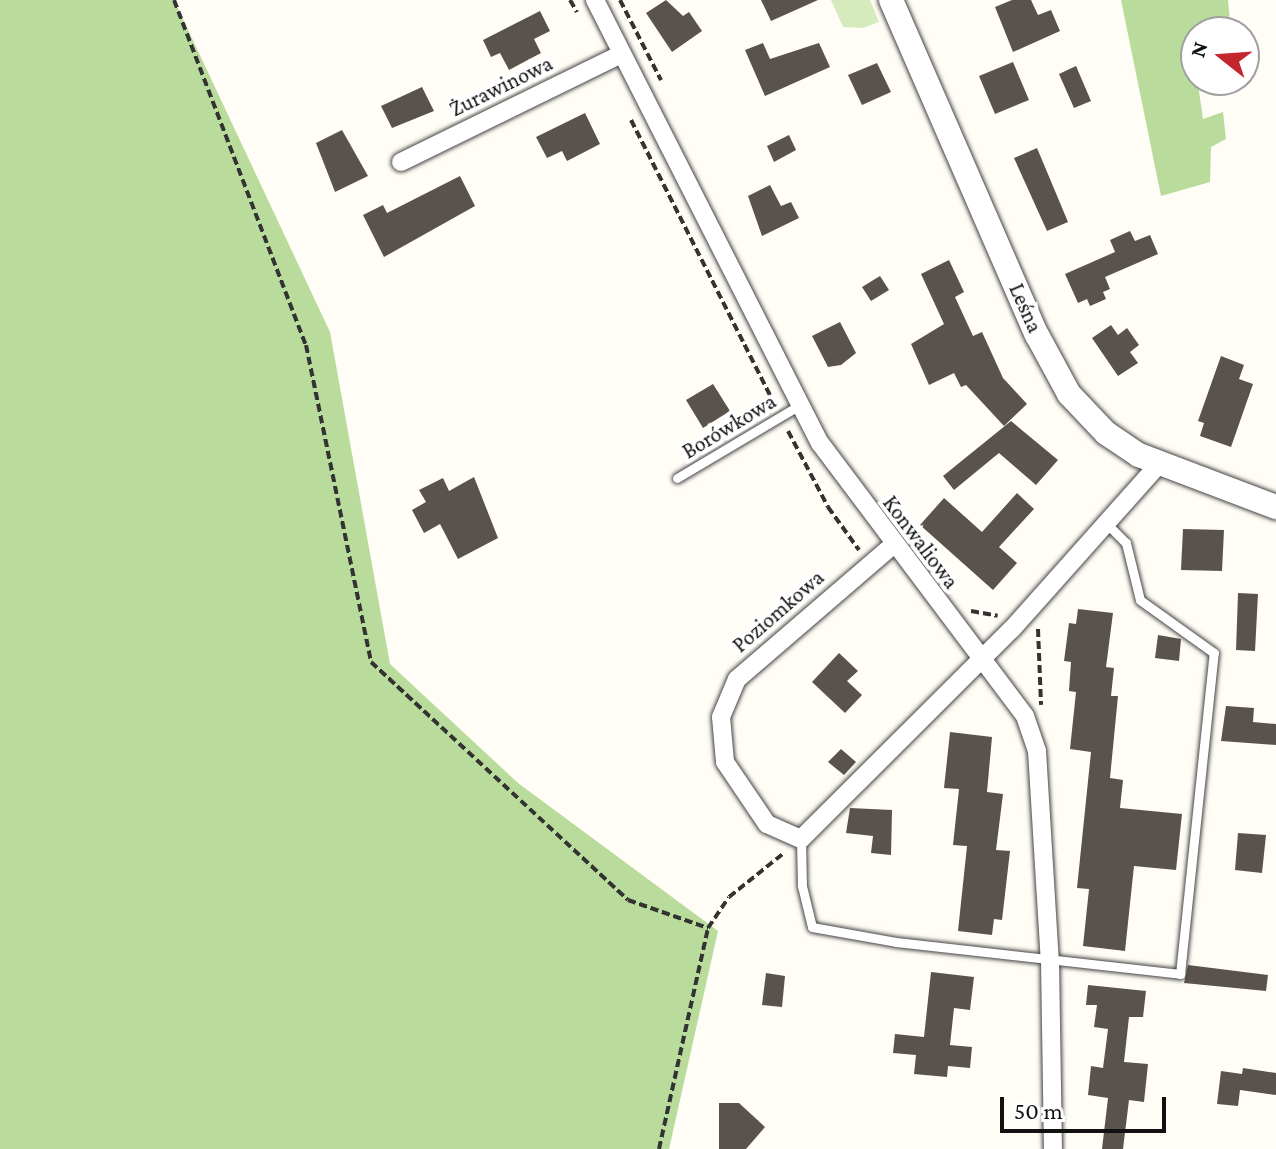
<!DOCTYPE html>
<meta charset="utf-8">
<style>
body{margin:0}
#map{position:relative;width:1276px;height:1149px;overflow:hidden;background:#fffdf5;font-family:"Crimson Pro",serif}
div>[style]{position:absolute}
.green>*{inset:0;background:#d5ebbd}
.forest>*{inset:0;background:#b9dc9c}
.building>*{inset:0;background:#5a524d}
.path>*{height:4px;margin-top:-2px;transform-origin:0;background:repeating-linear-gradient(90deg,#333 0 8px,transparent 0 12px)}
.roads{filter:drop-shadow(0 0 2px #444) drop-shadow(0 0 2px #444)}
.service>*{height:9px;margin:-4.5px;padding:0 4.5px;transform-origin:4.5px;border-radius:4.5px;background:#fff}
.minor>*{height:18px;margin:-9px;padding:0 9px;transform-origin:9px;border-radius:9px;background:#fff}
.tertiary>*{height:24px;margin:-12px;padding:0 12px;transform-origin:12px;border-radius:12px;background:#fff}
span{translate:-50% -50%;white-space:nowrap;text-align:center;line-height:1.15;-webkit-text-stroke:8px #fff;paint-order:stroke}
.street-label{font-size:22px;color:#111}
.north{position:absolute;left:1180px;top:16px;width:80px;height:80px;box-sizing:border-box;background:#fff;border:2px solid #a0a0a0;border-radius:50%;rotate:287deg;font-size:22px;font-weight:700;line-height:32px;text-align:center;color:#111}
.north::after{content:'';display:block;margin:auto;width:28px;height:36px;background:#c4262e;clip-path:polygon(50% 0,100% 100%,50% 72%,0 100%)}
.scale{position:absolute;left:1000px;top:1097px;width:166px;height:36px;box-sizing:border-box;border:4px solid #111;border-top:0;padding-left:10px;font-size:24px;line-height:28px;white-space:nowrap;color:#111;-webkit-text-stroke:6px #fff;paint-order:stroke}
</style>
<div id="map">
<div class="green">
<i style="clip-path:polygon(831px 0,870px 0,879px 22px,863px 28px,843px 27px)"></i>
</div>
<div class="forest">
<i style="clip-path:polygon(0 0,174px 0,330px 332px,390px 664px,518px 783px,718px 931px,669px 1149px,0 1149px)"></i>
<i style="clip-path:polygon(1121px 0,1228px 0,1231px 32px,1196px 32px,1194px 56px,1203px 119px,1223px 112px,1226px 139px,1211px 147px,1210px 182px,1161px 196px)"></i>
</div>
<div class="building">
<i style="clip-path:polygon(666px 0,683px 16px,689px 12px,702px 31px,672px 52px,646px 13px)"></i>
<i style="clip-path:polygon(761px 0,818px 0,771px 21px)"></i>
<i style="clip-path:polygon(1012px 0,1031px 0,1038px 15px,1051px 10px,1060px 31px,1013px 52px,995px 7px)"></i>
<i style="clip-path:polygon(540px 11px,550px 31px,534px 39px,541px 53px,509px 70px,500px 53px,491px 57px,483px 40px)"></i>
<i style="clip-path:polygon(763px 43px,770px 59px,819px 43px,830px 67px,765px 96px,745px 50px)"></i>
<i style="clip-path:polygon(1013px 62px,1029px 100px,995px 114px,979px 76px)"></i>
<i style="clip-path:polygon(877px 63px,891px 92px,862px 105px,848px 75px)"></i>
<i style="clip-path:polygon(1076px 66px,1091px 101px,1074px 108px,1059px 74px)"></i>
<i style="clip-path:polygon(422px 87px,434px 111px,392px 128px,381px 106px)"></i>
<i style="clip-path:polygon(585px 113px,600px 144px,567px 161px,562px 151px,547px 158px,536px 137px)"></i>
<i style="clip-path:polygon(342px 130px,368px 176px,335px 192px,316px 143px)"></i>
<i style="clip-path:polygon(789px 135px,796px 150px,774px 162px,767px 146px)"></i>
<i style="clip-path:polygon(1037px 148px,1068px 222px,1047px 231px,1014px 158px)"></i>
<i style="clip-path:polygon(460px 176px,475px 206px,384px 257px,363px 215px,383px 205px,387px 213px)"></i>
<i style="clip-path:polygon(770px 185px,781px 206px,791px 202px,799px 218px,762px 236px,748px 196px)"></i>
<i style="clip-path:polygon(1130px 231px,1135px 241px,1150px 235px,1158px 254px,1105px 277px,1110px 289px,1103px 292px,1106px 299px,1090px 306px,1087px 299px,1078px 303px,1065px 274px,1115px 252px,1110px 240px)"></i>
<i style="clip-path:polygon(949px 260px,964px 292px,955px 297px,973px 336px,982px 332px,1003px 378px,1027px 404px,1004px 426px,966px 385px,961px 387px,954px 373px,929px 385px,911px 344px,944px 324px,921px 274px)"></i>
<i style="clip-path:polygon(880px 276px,889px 290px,871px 301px,862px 287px)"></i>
<i style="clip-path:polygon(840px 322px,856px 353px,841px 365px,828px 367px,812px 336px)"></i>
<i style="clip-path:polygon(1111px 325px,1118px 335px,1127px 328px,1139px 345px,1130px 352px,1138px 363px,1118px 376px,1092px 338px)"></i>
<i style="clip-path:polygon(1221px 356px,1244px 365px,1239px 379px,1253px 384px,1231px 447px,1200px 436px,1204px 423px,1198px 421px)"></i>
<i style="clip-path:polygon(713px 384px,730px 411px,703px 428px,686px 400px)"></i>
<i style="clip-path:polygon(1011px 421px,1058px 460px,1036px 485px,999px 453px,954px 490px,943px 476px)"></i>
<i style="clip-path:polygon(474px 477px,498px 538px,458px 559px,440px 524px,424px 533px,412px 510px,426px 502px,419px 490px,443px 478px,449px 491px)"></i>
<i style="clip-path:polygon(1017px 493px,1034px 509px,999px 547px,1017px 563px,993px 590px,920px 525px,944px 498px,982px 532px)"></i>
<i style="clip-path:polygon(1183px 529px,1224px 530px,1222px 571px,1181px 570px)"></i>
<i style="clip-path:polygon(1238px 593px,1258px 594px,1255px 651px,1236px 650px)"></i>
<i style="clip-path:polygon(1078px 609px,1113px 613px,1106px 667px,1114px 668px,1111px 696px,1118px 696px,1110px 778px,1123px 780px,1120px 808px,1182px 814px,1176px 870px,1134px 866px,1125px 951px,1083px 946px,1089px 889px,1077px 888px,1091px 752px,1070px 749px,1076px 692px,1069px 691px,1071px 662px,1064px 661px,1069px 623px,1076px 624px)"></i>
<i style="clip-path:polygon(1158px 635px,1181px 639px,1179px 661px,1155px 658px)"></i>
<i style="clip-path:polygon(839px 653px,858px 671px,847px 681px,862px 695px,845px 713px,812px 682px)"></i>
<i style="clip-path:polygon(1226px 706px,1254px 708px,1253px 722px,1276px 724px,1276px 745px,1221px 741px)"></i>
<i style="clip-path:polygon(950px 732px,992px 737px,987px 792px,1003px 794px,996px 850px,1010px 851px,1002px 920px,994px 919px,992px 935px,958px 931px,967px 846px,953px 845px,959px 789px,944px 788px)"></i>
<i style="clip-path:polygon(841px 749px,856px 762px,844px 775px,828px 762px)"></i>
<i style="clip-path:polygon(850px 808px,892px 810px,891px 855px,871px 853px,873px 836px,846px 833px)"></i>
<i style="clip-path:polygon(1238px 833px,1266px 835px,1262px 873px,1235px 870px)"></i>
<i style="clip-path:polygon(1188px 965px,1268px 975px,1266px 991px,1184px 983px)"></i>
<i style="clip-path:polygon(931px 972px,974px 977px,970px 1010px,954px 1008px,950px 1045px,972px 1047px,970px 1068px,948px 1066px,947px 1077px,914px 1074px,916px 1055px,893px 1053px,895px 1034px,924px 1037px)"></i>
<i style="clip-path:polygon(766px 973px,785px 976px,782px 1007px,762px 1005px)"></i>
<i style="clip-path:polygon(1088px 985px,1146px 991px,1143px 1017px,1129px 1017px,1124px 1062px,1148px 1064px,1144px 1102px,1129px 1100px,1123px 1149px,1102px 1149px,1108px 1098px,1088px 1095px,1091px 1066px,1103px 1068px,1108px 1029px,1094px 1027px,1097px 1005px,1086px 1005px)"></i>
<i style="clip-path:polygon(1243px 1068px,1276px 1073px,1276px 1095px,1240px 1090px,1238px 1106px,1217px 1104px,1221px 1071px,1242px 1074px)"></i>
<i style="clip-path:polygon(719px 1103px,739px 1103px,765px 1127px,746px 1149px,719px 1149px)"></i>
</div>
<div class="path">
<i style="left:174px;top:0;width:369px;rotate:69.1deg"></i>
<i style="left:306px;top:345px;width:324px;rotate:78.4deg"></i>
<i style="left:371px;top:662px;width:350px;rotate:42.8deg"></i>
<i style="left:628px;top:900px;width:85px;rotate:19.3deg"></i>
<i style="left:570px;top:0;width:14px;rotate:60deg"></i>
<i style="left:620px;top:0;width:90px;rotate:62.9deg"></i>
<i style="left:631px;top:120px;width:319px;rotate:63.2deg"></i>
<i style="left:788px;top:431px;width:86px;rotate:62.2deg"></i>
<i style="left:828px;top:507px;width:53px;rotate:54.2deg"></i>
<i style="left:971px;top:611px;width:27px;rotate:10deg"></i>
<i style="left:1038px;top:629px;width:76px;rotate:87.7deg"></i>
<i style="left:659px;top:1149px;width:226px;rotate:-77.5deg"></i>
<i style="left:708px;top:928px;width:37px;rotate:-56deg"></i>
<i style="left:729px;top:897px;width:70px;rotate:-38.7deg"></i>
</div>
<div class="roads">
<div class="service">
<i style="left:677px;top:478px;width:143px;rotate:-30.7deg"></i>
<i style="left:801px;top:839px;width:47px;rotate:88.8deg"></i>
<i style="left:802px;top:886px;width:42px;rotate:76.3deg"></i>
<i style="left:812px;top:927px;width:85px;rotate:10.1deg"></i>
<i style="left:896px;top:942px;width:286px;rotate:6.4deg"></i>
<i style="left:1180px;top:974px;width:323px;rotate:-84deg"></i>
<i style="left:1214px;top:653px;width:91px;rotate:-144.4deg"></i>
<i style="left:1140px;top:600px;width:59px;rotate:-103.8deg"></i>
<i style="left:1126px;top:543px;width:27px;rotate:-135deg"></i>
</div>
<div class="minor">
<i style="left:595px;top:0;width:497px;rotate:63.1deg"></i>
<i style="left:820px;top:443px;width:341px;rotate:53.1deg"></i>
<i style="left:1025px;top:716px;width:37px;rotate:71deg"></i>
<i style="left:1037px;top:751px;width:210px;rotate:86.5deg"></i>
<i style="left:1050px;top:961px;width:188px;rotate:89.1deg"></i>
<i style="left:401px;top:162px;width:245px;rotate:-26.1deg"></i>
<i style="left:893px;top:545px;width:206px;rotate:139.3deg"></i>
<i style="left:737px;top:679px;width:41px;rotate:112.8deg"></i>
<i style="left:721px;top:717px;width:45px;rotate:84.9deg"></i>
<i style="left:725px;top:762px;width:75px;rotate:55.9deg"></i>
<i style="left:767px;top:824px;width:37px;rotate:24deg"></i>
<i style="left:801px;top:839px;width:298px;rotate:-44.9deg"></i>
<i style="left:1012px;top:629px;width:221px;rotate:-48.3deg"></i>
</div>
<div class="tertiary">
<i style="left:891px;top:0;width:365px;rotate:66.5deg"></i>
<i style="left:1037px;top:335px;width:67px;rotate:61.5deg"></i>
<i style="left:1069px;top:394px;width:54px;rotate:46.5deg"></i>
<i style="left:1106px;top:433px;width:40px;rotate:34deg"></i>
<i style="left:1139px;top:455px;width:147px;rotate:20.8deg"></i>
</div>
</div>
<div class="street-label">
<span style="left:501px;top:86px;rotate:-26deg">Żurawinowa</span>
<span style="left:1026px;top:308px;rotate:66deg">Leśna</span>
<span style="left:729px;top:426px;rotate:-31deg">Borówkowa</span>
<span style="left:921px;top:542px;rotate:53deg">Konwaliowa</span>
<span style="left:778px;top:611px;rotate:-41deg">Poziomkowa</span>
</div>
<div class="north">N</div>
<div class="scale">50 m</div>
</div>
